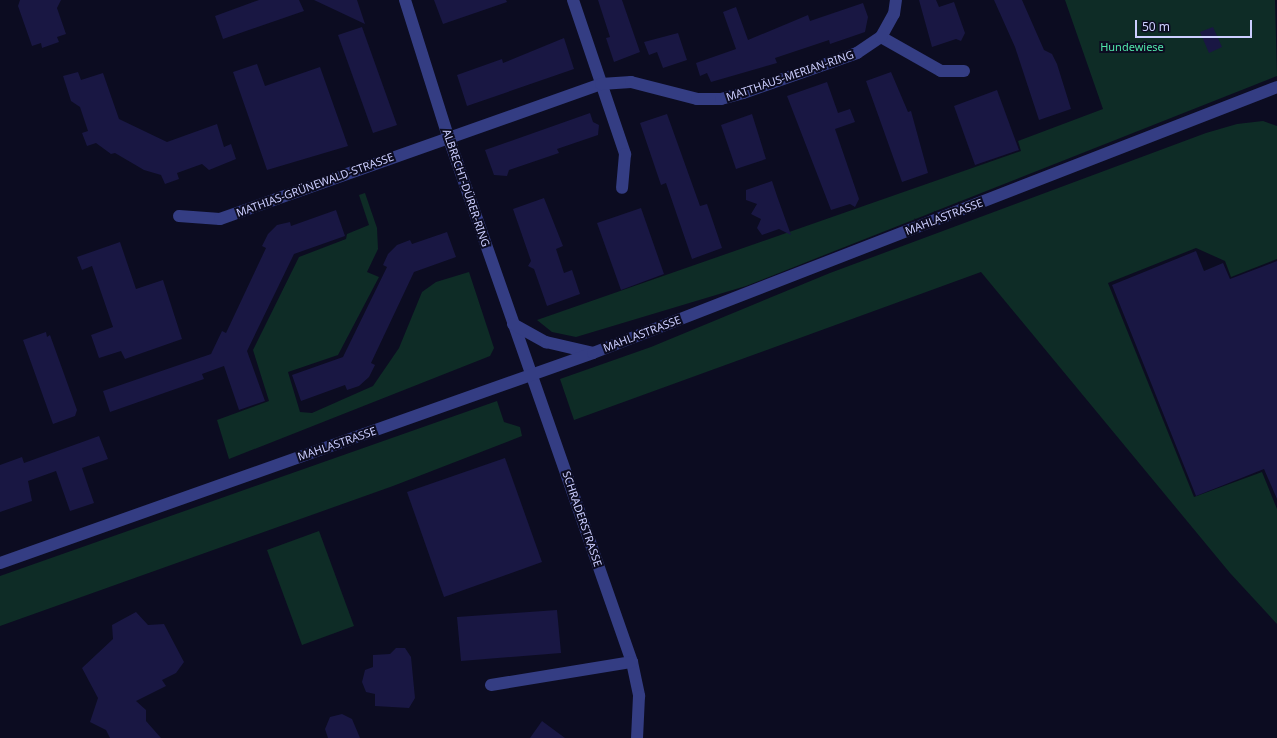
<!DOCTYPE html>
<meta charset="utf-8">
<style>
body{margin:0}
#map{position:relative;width:1277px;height:738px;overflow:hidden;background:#0c0c21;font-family:"Noto Sans",sans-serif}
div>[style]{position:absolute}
.green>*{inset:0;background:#0e2c26}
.building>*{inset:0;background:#191743}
.minor>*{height:12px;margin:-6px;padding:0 6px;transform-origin:6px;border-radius:6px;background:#343d83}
span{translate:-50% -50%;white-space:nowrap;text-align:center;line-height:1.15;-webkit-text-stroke:4px #0c0c21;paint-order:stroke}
.park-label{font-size:11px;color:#51e6aa}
.street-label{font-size:11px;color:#ccceff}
.scale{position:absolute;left:1135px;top:20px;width:117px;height:18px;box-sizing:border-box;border:2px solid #ccceff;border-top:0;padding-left:5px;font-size:12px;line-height:14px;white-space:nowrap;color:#ccceff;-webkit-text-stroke:3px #0c0c21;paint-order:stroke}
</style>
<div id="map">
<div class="green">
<i style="clip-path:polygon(1065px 0,1275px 0,1277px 76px,746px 286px,576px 337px,552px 332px,537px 320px,1021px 151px,1018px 141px,1103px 109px)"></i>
<i style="clip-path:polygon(1263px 121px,1277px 126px,1277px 259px,1231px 277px,1225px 261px,1196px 248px,1108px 283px,1194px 497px,1262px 472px,1277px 509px,1277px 624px,1230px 573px,981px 272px,574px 420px,560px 379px,651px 347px,830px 273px,1206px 133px,1237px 124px)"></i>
<i style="clip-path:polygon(365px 193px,377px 228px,378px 249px,367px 272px,379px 277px,338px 355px,288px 372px,300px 412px,312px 413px,373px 386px,399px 348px,422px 292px,436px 282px,469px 272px,494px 348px,490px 356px,229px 459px,217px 420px,269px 401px,253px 350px,299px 257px,346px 239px,347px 234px,369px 225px,359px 195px)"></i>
<i style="clip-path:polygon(497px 401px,504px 422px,520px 427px,522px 436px,393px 486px,0 626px,0 576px)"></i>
<i style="clip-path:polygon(319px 531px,354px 626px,302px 645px,267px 550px)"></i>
</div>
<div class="building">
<i style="clip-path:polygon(20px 0,61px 0,57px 8px,66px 34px,57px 37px,59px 42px,42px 48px,41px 43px,32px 46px,18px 6px)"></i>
<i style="clip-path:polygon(259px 0,299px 0,304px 11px,223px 39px,215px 16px)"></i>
<i style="clip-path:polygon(314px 0,357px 0,365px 24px)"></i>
<i style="clip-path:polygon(434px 0,506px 0,507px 2px,443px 24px)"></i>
<i style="clip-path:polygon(598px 0,622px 0,640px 52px,614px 62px,606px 38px,610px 37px)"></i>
<i style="clip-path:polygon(919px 0,936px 0,939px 7px,954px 2px,965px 33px,961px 41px,956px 39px,932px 47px)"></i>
<i style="clip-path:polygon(994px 0,1022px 0,1044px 50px,1052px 54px,1057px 64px,1071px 109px,1039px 120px,1015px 47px)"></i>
<i style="clip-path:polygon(863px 3px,868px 17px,865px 32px,830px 44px,829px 40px,775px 58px,777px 63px,711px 82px,707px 73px,700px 76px,696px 63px,736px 49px,723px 12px,736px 7px,748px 40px,808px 15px,810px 21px)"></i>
<i style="clip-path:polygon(362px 27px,397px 125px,373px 133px,338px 35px)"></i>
<i style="clip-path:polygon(1213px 27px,1222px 47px,1209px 53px,1200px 32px)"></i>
<i style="clip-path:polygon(678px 33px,687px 60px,663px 68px,657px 52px,649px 55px,644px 42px)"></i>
<i style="clip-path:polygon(564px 38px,574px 69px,467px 106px,457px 75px,502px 59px,503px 63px)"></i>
<i style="clip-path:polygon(257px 64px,265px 86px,320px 67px,348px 146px,267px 170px,233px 72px)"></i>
<i style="clip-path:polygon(78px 72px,81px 80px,103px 73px,119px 119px,167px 142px,217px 124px,224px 147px,231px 144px,236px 159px,209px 170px,202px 164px,177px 173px,179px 179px,165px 184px,161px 175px,144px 170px,115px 153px,111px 154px,96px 143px,87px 146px,82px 133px,88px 131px,80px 107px,71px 101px,63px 76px)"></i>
<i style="clip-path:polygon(891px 72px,908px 112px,911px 111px,928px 173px,902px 182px,866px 81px)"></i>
<i style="clip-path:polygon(827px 82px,838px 113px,850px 109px,855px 122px,835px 129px,859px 199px,855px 207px,850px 204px,831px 210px,787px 96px)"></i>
<i style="clip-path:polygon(997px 90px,1019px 150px,975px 165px,954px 106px)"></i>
<i style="clip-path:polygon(590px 113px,593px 122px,599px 125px,598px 135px,557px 149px,559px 153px,509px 170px,507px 176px,494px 175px,485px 150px)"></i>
<i style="clip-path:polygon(667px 114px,700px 206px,707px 204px,722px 248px,692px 259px,666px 183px,661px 185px,640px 123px)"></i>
<i style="clip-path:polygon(752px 114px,766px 159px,736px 169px,721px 125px)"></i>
<i style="clip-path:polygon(772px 181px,777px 196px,791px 235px,779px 229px,762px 235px,757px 228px,761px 219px,751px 214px,757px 204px,746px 200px,746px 190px)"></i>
<i style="clip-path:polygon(544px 198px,563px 246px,556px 249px,564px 273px,572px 270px,580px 294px,547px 306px,534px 269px,528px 266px,531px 261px,513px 209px)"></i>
<i style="clip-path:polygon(641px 208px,664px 274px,621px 290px,597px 223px)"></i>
<i style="clip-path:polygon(336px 210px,345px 236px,294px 254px,247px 351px,265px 401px,239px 410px,224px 366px,202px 374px,204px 379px,110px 412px,103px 391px,211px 354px,222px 331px,226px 333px,266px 248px,262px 246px,268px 234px,277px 225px,290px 222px,291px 226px)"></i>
<i style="clip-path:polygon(447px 232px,456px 257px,414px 272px,371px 363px,375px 365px,369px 377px,359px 386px,347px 390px,345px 385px,301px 401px,292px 375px,343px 357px,387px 267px,383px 265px,388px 254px,397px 245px,410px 240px,412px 244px)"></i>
<i style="clip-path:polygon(120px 242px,136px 289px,163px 280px,182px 339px,125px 359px,121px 351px,99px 358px,91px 335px,113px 327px,92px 266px,82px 270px,77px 257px)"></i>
<i style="clip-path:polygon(1196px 251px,1204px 271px,1223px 263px,1230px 279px,1277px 261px,1277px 499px,1264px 469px,1196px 496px,1112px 285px)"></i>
<i style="clip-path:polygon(46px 332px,47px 337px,50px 335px,77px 410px,75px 416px,53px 424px,23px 340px)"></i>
<i style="clip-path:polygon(99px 436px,108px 459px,82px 468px,94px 503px,70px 511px,56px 471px,28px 481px,32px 501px,0 512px,0 465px,22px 457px,24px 463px)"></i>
<i style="clip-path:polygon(505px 458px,542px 562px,444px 597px,407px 492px)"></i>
<i style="clip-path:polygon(557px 610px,561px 653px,461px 661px,457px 617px)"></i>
<i style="clip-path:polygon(136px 612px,148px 625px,164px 624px,184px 662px,176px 673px,162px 680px,166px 686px,136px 701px,146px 710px,146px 721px,161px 738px,110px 738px,106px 730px,90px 722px,98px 698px,82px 668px,113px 639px,112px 625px)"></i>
<i style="clip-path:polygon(396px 648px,405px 648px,411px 657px,415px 698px,409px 708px,375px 706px,375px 694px,366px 692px,362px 682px,365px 670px,373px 667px,373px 655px,390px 654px)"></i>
<i style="clip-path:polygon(342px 714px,352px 719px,360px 738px,328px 738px,325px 729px,330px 717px)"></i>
<i style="clip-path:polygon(542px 721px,565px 738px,530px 738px)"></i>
</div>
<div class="minor">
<i style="left:405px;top:0;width:143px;rotate:72.5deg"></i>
<i style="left:448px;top:136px;width:557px;rotate:70.72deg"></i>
<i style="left:632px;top:662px;width:35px;rotate:78deg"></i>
<i style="left:639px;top:696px;width:42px;rotate:92.7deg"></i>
<i style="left:573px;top:0;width:163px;rotate:71.3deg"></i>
<i style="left:625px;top:154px;width:34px;rotate:95deg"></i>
<i style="left:881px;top:37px;width:69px;rotate:29.5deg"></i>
<i style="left:941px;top:71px;width:23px"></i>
<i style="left:179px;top:216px;width:41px;rotate:4.2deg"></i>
<i style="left:220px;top:219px;width:404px;rotate:-19.5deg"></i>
<i style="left:601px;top:84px;width:30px;rotate:-4deg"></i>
<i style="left:631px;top:82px;width:68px;rotate:14.4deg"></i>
<i style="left:697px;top:99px;width:24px"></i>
<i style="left:721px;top:99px;width:23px;rotate:-15deg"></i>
<i style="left:743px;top:93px;width:121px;rotate:-19.3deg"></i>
<i style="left:857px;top:53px;width:29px;rotate:-34deg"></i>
<i style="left:881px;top:37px;width:26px;rotate:-61deg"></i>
<i style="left:894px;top:14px;width:14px;rotate:-82deg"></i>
<i style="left:513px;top:324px;width:38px;rotate:29deg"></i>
<i style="left:546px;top:342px;width:48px;rotate:13.2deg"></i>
<i style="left:0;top:563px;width:629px;rotate:-19.5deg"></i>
<i style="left:593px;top:353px;width:734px;rotate:-21.25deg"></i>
<i style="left:491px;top:685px;width:143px;rotate:-9.3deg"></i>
</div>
<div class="park-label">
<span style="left:1132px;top:47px">Hundewiese</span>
</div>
<div class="street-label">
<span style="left:790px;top:76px;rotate:-19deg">MATTHÄUS-MERIAN-RING</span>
<span style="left:315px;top:185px;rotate:-20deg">MATHIAS-GRÜNEWALD-STRASSE</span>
<span style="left:466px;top:188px;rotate:71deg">ALBRECHT-DÜRER-RING</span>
<span style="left:944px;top:217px;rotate:-21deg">MAHLASTRASSE</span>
<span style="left:642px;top:334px;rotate:-21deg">MAHLASTRASSE</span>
<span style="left:337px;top:444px;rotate:-19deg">MAHLASTRASSE</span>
<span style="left:582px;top:519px;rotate:71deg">SCHRADERSTRASSE</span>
</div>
<div class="scale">50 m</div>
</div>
